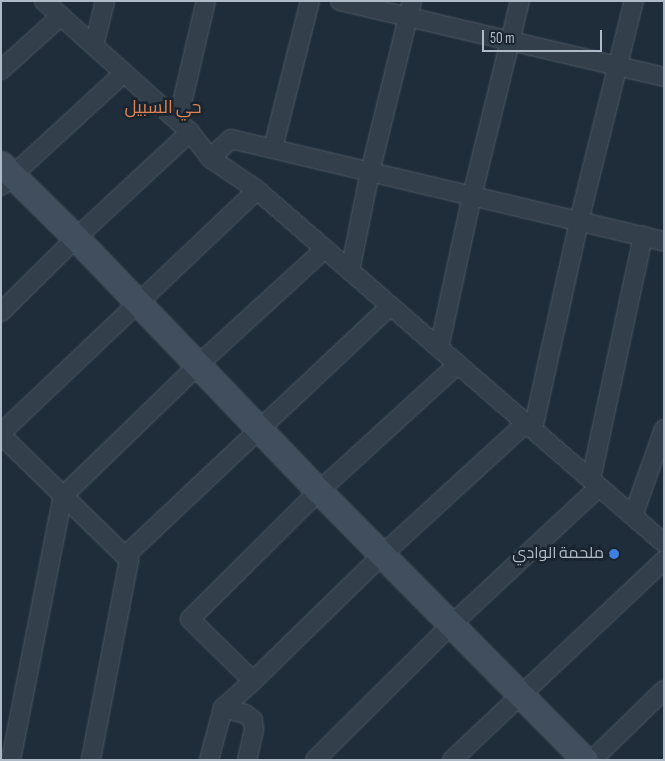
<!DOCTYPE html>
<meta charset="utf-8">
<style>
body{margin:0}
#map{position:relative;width:665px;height:761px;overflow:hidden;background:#1f2d3a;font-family:"Sofia Sans Condensed",Cairo,sans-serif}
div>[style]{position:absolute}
.roads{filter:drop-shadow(0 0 1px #4e5a65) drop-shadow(0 0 1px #4e5a65)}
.minor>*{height:18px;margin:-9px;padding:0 9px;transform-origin:9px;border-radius:9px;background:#333f4b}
.secondary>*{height:25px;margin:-12.5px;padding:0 12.5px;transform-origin:12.5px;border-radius:12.5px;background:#414e5e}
.dots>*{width:14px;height:14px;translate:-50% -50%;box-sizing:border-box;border:2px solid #19242f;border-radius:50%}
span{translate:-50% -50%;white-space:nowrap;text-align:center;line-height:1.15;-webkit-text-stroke:5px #19242f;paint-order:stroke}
.poi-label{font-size:16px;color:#aebac7}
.right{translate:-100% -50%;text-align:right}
.neighbourhood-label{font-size:18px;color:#db8355}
.frame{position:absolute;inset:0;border:2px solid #aebac7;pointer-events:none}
.scale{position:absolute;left:482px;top:30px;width:120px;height:22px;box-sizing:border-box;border:2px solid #aebac7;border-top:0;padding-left:6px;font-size:15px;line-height:18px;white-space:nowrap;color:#aebac7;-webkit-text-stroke:4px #19242f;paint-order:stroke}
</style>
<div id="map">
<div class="roads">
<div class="minor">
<i style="left:44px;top:1px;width:196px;rotate:41.9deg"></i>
<i style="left:190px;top:132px;width:33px;rotate:52deg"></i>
<i style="left:210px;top:158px;width:57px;rotate:34.2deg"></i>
<i style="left:257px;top:190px;width:539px;rotate:40.94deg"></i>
<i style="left:340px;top:1px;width:333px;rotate:13.2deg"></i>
<i style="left:94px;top:46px;width:46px;rotate:-76.3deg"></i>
<i style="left:1px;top:70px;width:81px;rotate:-42deg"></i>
<i style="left:178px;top:120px;width:122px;rotate:-76.8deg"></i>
<i style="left:273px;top:148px;width:152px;rotate:-75.9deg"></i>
<i style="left:210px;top:158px;width:28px;rotate:-42deg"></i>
<i style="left:231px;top:139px;width:445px;rotate:13.3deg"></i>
<i style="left:1px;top:186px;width:167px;rotate:-42.6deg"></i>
<i style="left:350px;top:271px;width:101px;rotate:-78.6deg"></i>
<i style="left:370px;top:172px;width:176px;rotate:-76.2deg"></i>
<i style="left:1px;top:312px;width:105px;rotate:-44.6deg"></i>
<i style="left:76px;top:238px;width:156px;rotate:-42.9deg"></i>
<i style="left:439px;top:348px;width:156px;rotate:-77.8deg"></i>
<i style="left:472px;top:196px;width:201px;rotate:-76.2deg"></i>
<i style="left:533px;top:429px;width:213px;rotate:-77.5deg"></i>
<i style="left:579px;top:221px;width:227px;rotate:-76deg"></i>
<i style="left:1px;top:433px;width:353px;rotate:-43.5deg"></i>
<i style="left:1px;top:435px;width:179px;rotate:44.3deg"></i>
<i style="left:129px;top:560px;width:204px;rotate:100.8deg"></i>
<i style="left:591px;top:479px;width:249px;rotate:-77.9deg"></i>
<i style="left:633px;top:516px;width:92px;rotate:-70.4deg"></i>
<i style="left:125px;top:556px;width:364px;rotate:-43.3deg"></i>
<i style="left:253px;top:681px;width:88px;rotate:-135.5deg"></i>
<i style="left:190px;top:619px;width:182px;rotate:-44.8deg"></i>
<i style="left:319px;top:491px;width:188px;rotate:-42.4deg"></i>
<i style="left:223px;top:708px;width:23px;rotate:15deg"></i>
<i style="left:245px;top:714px;width:10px;rotate:37deg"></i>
<i style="left:253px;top:720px;width:10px;rotate:84deg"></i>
<i style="left:254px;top:730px;width:31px;rotate:103deg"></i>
<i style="left:11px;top:760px;width:269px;rotate:-78.9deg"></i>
<i style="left:63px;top:496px;width:190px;rotate:-44.1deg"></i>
<i style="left:199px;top:364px;width:171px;rotate:-42.4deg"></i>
<i style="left:209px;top:760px;width:54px;rotate:-74.9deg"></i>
<i style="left:223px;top:708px;width:40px;rotate:-42deg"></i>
<i style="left:253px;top:681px;width:180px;rotate:-44.3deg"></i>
<i style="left:382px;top:555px;width:195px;rotate:-42.5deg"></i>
<i style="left:315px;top:760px;width:192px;rotate:-44.8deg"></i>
<i style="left:451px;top:625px;width:202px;rotate:-43deg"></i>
<i style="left:452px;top:760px;width:291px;rotate:-43.3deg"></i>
<i style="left:592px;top:760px;width:100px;rotate:-44.2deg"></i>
</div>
<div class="secondary">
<i style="left:1px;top:164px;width:105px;rotate:44.6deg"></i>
<i style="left:76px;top:238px;width:351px;rotate:46.2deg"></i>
<i style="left:319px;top:491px;width:378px;rotate:45.3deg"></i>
</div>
</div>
<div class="dots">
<i style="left:614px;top:554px;background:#3f7fe0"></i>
</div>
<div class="poi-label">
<span class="right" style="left:604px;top:554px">ملحمة الوادي</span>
</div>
<div class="neighbourhood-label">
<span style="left:163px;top:108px">حي السبيل</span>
</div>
<div class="frame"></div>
<div class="scale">50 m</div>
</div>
